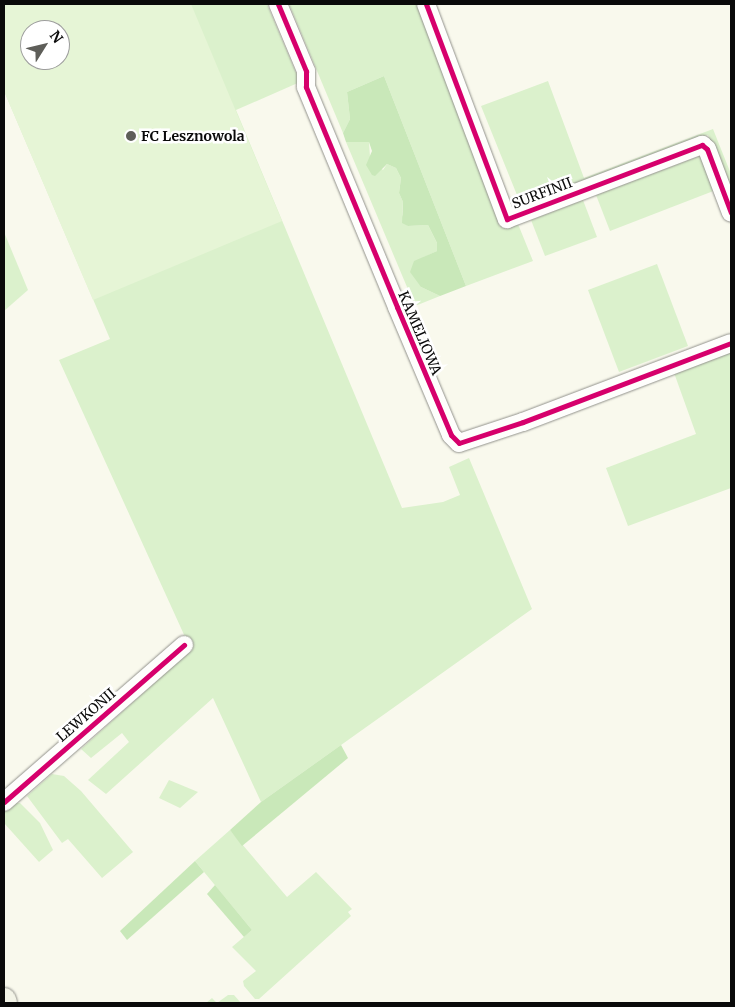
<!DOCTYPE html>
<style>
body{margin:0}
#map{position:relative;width:735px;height:1007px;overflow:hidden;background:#f9f9ed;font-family:Merriweather,serif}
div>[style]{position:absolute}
.green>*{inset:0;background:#dbf1cc}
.forest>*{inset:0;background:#c9e8b9}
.pitch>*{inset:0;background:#e6f5d6}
.roads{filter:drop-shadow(0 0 1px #92928c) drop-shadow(0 0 1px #92928c)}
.street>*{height:18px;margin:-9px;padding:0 9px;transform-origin:9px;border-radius:9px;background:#fefefc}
.secondary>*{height:24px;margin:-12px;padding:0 12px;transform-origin:12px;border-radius:12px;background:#f3f4e7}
.cycleway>*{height:5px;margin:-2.5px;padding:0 2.5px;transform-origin:2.5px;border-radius:2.5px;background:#d6006c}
.dots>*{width:14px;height:14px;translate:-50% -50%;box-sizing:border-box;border:2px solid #fff;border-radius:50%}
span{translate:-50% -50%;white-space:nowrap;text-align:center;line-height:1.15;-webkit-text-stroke:5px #fff;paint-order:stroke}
.poi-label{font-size:14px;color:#0a0a0a;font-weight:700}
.left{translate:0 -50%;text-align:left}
.street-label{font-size:14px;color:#0a0a0a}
.frame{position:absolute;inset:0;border:5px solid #0a0a0a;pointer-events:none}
.north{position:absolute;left:20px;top:20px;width:50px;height:50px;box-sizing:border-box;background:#fff;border:1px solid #9d9d9d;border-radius:50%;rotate:54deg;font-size:14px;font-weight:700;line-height:20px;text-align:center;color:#0a0a0a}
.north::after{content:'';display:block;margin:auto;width:18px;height:22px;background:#5e5e59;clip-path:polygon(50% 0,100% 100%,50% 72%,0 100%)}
</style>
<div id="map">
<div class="green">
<i style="clip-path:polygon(170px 4px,267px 4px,300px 82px,236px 110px,402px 508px,443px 502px,460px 495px,449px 467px,469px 458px,532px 609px,261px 802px,213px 698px,106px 794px,88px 780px,129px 742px,122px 733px,91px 758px,81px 749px,191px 650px,59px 360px,110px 339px,4px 91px,4px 56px,97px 279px)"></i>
<i style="clip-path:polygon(289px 4px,420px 4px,506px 229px,518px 224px,533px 261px,466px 286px,384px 76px,347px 92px,350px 119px,343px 133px)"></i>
<i style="clip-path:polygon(548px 81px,584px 178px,713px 129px,731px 174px,731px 195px,708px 135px,521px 205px,481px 106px)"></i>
<i style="clip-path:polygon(346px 142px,369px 142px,370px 157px,383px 170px,387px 164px,396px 168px,401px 178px,399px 193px,403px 202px,402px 215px,408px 226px,428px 225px,437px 243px,437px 251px,424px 257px,421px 287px,440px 296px,415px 306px)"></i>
<i style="clip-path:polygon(702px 155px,716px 190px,610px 231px,596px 195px)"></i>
<i style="clip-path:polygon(583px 200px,597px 237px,545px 256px,531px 220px)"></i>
<i style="clip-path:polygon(4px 232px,28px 290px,4px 311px)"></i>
<i style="clip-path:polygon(657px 264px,688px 346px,619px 372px,588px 290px)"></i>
<i style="clip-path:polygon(731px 350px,731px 488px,628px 526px,606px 468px,696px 434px,673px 370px)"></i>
<i style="clip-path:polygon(52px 774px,64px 776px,81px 791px,133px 852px,102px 878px,68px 839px,62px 843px,27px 796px)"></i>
<i style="clip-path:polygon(169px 780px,198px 792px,180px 808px,159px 798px)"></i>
<i style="clip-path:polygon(13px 803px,20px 803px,40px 823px,53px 850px,39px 862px,4px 823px,4px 808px)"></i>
<i style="clip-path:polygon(230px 830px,287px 897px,316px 872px,352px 909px,348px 912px,351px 916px,259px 999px,255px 999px,244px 986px,243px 981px,256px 971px,232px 947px,252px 930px,195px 861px)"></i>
<i style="clip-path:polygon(228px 995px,234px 995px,241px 1003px,206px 1003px,212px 998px,217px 1003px)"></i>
</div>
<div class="forest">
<i style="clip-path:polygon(384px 76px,466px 286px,440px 296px,421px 287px,410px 272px,414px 261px,437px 251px,437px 243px,428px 225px,408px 226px,402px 223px,403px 202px,399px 193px,401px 178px,396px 168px,387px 164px,375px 176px,372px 175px,366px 165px,372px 151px,369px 142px,346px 142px,343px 133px,350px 119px,347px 92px)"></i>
<i style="clip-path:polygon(341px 745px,348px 758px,242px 846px,230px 830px,261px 802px)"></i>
<i style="clip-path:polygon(195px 861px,204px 872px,127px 940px,120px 931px)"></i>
<i style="clip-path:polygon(215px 885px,252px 930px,244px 937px,207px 894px)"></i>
</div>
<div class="pitch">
<i style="clip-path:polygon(evenodd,4px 4px,191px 4px,282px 221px,93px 300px,4px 91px,4px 4px,30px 30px,60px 30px,60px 60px,30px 60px,30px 30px)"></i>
</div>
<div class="roads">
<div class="street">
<i style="left:278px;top:4px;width:73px;rotate:67.3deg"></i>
<i style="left:306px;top:71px;width:16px;rotate:90deg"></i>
<i style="left:306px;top:87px;width:238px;rotate:67.5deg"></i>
<i style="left:397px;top:307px;width:139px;rotate:67.1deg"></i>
<i style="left:451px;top:435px;width:11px;rotate:45deg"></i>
<i style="left:459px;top:443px;width:67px;rotate:-18.2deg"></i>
<i style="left:523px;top:422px;width:222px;rotate:-20.8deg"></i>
<i style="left:426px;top:4px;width:230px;rotate:69.4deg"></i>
<i style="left:507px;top:219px;width:209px;rotate:-20.8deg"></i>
<i style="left:702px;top:145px;width:6px;rotate:39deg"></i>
<i style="left:707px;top:149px;width:68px;rotate:69.4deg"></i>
<i style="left:4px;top:802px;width:239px;rotate:-41.1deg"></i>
</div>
<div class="secondary">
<i style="left:4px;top:1000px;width:3px;rotate:72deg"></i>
</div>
</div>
<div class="cycleway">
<i style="left:278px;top:4px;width:73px;rotate:67.3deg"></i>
<i style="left:306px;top:71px;width:16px;rotate:90deg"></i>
<i style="left:306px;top:87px;width:238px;rotate:67.5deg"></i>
<i style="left:397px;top:307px;width:139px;rotate:67.1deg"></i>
<i style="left:451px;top:435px;width:11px;rotate:45deg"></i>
<i style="left:459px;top:443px;width:67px;rotate:-18.2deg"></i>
<i style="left:523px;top:422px;width:222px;rotate:-20.8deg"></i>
<i style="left:426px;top:4px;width:230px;rotate:69.4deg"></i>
<i style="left:507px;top:219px;width:209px;rotate:-20.8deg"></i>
<i style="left:702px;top:145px;width:6px;rotate:39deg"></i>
<i style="left:707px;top:149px;width:68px;rotate:69.4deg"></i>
<i style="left:4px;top:802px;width:239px;rotate:-41.1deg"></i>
</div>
<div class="dots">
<i style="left:131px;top:136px;background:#5e5e59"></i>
</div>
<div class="poi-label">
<span class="left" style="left:141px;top:136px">FC Lesznowola</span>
</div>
<div class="street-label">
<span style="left:542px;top:193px;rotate:-21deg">SURFINII</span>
<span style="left:420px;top:333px;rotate:67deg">KAMELIOWA</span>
<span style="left:86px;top:715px;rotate:-41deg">LEWKONII</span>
</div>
<div class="frame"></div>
<div class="north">N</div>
</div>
